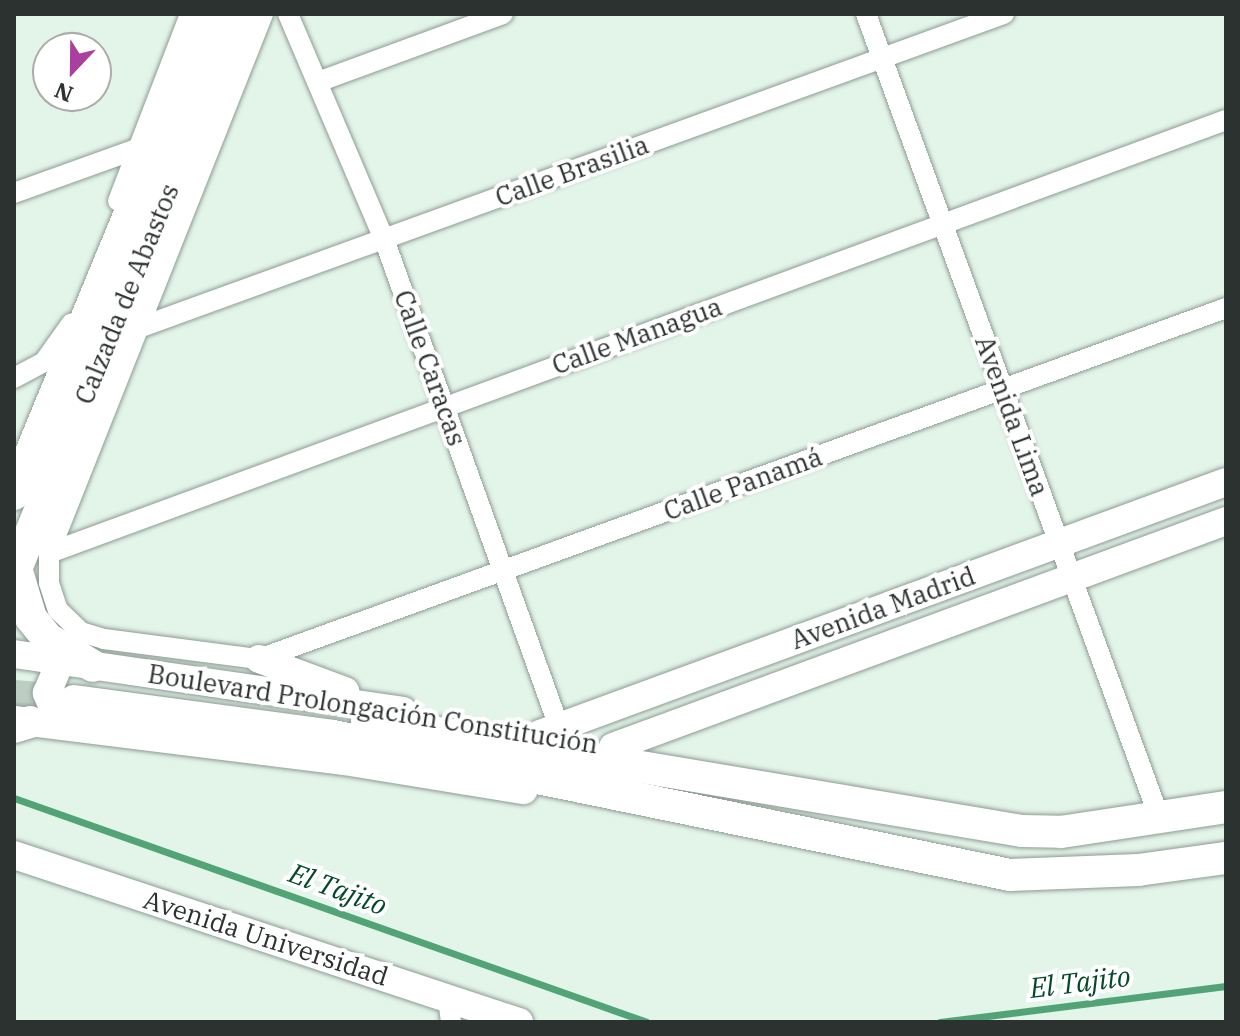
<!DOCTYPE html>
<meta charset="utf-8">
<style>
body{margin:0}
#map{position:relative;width:1240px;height:1036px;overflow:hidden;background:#e3f4e9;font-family:"IBM Plex Serif",serif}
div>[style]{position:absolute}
.stream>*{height:7px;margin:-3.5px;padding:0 3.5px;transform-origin:3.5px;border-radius:3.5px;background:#52a477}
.primary-tunnel>*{height:32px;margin-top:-16px;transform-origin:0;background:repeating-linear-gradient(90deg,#becdc4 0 32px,transparent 0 48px)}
.roads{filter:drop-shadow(0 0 2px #8e9c93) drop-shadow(0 0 2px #8e9c93)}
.street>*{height:20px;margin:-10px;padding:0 10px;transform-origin:10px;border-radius:10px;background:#fff}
.secondary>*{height:28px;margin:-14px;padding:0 14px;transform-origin:14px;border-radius:14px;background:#fff}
.primary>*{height:32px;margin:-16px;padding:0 16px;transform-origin:16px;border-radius:16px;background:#fff}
span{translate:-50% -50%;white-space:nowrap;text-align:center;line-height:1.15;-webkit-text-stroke:8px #fff;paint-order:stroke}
.street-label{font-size:26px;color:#2c322f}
.water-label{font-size:28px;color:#05492c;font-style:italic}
.frame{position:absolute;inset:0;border:16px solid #2c322f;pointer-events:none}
.north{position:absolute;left:32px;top:32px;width:80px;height:80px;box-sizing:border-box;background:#fff;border:2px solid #abadac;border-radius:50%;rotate:202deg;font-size:22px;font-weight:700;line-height:32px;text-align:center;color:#2c322f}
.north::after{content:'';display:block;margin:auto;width:28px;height:36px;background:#aa3f9f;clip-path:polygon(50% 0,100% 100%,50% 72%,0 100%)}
</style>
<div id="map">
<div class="stream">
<i style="left:14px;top:798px;width:671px;rotate:19.49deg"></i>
<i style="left:940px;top:1022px;width:288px;rotate:-7.2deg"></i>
</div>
<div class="primary-tunnel">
<i style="left:14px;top:696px;width:60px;rotate:4.8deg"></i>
</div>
<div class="roads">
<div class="street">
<i style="left:263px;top:14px;width:580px;rotate:111.65deg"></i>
<i style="left:49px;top:553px;width:30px;rotate:90deg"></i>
<i style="left:49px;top:583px;width:28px;rotate:72deg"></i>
<i style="left:58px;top:610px;width:32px;rotate:44deg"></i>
<i style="left:81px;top:632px;width:24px;rotate:17deg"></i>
<i style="left:104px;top:639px;width:156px;rotate:7.4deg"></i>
<i style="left:259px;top:659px;width:1029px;rotate:-19.95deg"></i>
<i style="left:288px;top:14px;width:245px;rotate:66.9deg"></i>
<i style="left:384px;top:239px;width:518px;rotate:70.27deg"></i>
<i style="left:866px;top:14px;width:855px;rotate:69.95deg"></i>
<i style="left:318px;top:82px;width:197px;rotate:-20.2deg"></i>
<i style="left:14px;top:193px;width:133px;rotate:-19.8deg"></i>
<i style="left:118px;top:201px;width:200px;rotate:-68.9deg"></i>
<i style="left:141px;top:327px;width:918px;rotate:-19.94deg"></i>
<i style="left:14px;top:378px;width:34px;rotate:-28deg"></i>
<i style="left:44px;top:362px;width:47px;rotate:-54.6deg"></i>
<i style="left:49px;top:553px;width:1254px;rotate:-20.2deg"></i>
<i style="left:448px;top:998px;width:24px;rotate:83deg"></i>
</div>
<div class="secondary">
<i style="left:14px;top:654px;width:393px;rotate:8.3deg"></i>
<i style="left:259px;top:659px;width:92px;rotate:20.4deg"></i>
<i style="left:14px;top:720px;width:333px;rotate:7.1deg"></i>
<i style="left:344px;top:761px;width:182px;rotate:9.2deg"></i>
<i style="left:60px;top:724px;width:34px;rotate:-113deg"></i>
<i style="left:47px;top:693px;width:33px;rotate:-67deg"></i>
<i style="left:540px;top:734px;width:731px;rotate:-20.17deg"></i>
<i style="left:613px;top:747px;width:653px;rotate:-20.24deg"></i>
<i style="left:14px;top:855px;width:532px;rotate:18.3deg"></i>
</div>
<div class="primary">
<i style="left:14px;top:494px;width:519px;rotate:-67.58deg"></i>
<i style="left:16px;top:568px;width:52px;rotate:73.3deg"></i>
<i style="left:31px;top:618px;width:27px;rotate:51deg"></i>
<i style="left:48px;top:639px;width:52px;rotate:31deg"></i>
<i style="left:14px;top:574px;width:605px;rotate:-67.85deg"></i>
<i style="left:74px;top:701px;width:261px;rotate:7.7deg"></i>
<i style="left:333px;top:736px;width:691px;rotate:11.6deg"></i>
<i style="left:1010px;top:875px;width:128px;rotate:-2.2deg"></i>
<i style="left:1138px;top:870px;width:89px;rotate:-7.8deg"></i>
<i style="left:367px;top:721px;width:664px;rotate:9.53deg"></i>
<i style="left:1022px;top:831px;width:39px;rotate:1deg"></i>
<i style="left:1061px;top:832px;width:167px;rotate:-8.6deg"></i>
<i style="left:14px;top:727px;width:17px;rotate:-17deg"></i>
</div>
</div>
<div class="street-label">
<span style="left:572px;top:171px;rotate:-20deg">Calle Brasilia</span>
<span style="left:127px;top:294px;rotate:-68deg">Calzada de Abastos</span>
<span style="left:637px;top:336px;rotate:-20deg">Calle Managua</span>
<span style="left:430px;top:368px;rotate:70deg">Calle Caracas</span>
<span style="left:1012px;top:416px;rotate:70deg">Avenida Lima</span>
<span style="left:743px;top:484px;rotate:-20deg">Calle Panamá</span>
<span style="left:883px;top:608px;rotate:-20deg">Avenida Madrid</span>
<span style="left:373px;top:709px;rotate:9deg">Boulevard Prolongación Constitución</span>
<span style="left:266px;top:938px;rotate:18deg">Avenida Universidad</span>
</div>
<div class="water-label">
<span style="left:338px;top:889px;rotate:20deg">El Tajito</span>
<span style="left:1080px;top:982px;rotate:-7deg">El Tajito</span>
</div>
<div class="frame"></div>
<div class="north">N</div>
</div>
